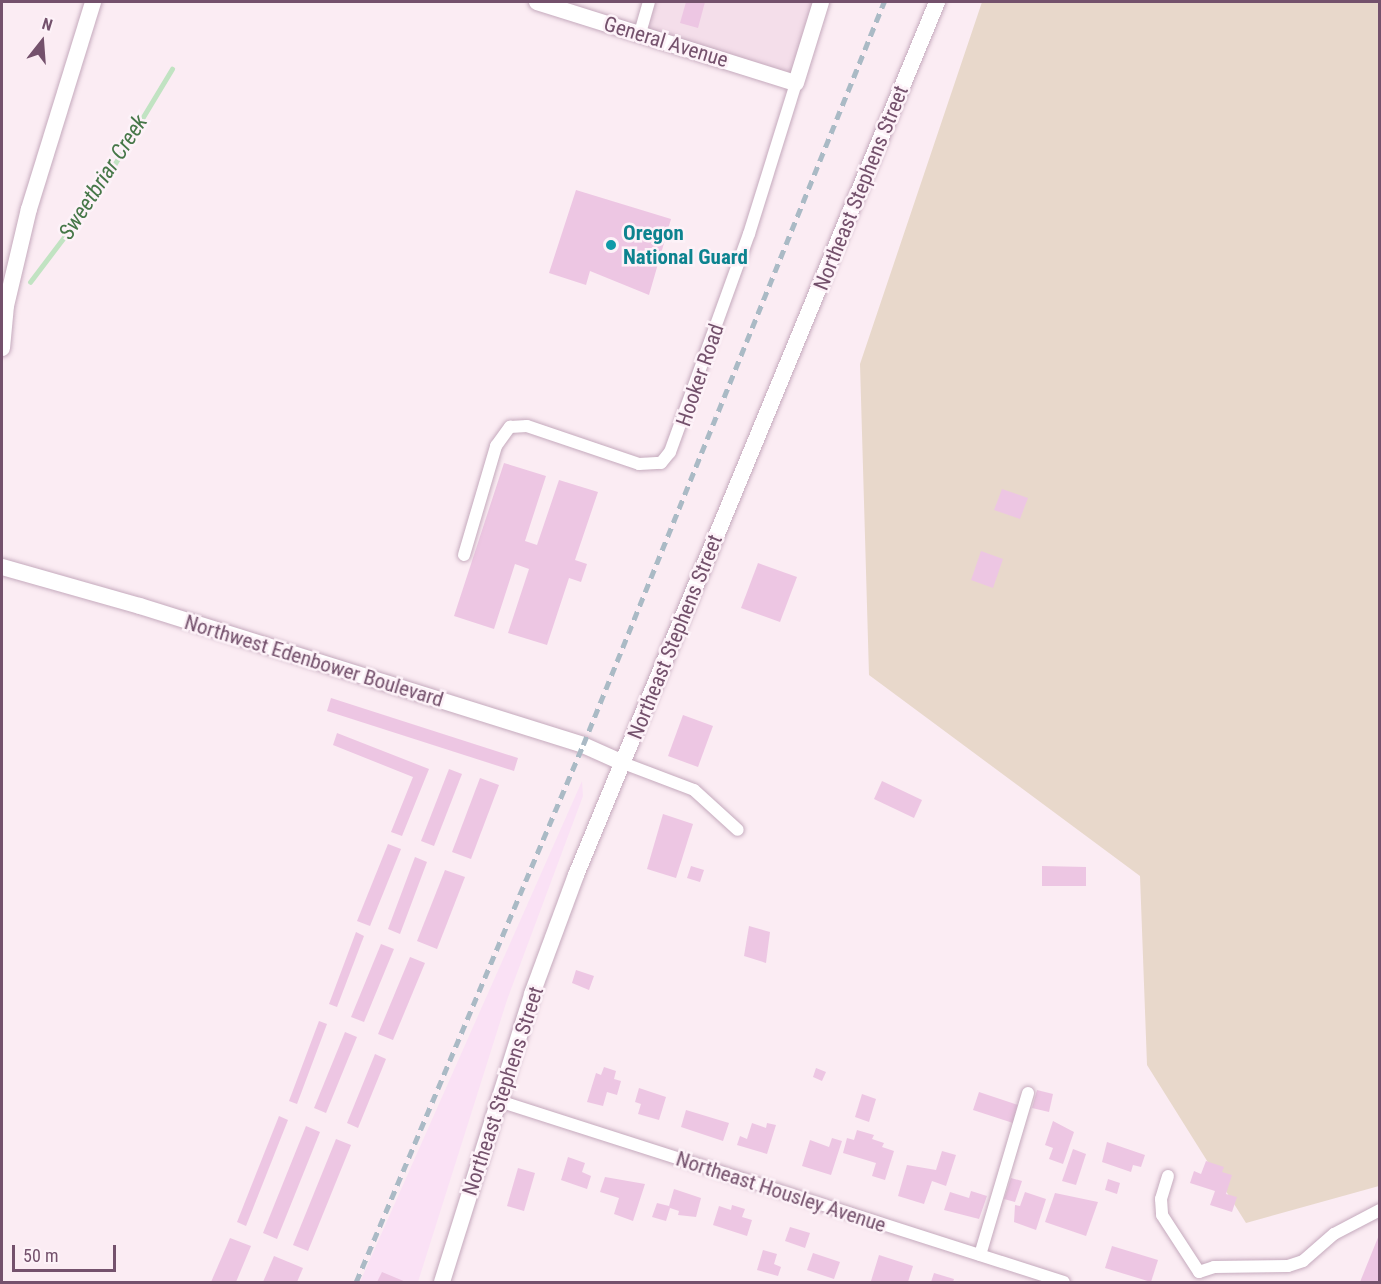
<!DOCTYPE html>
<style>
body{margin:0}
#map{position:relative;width:1381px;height:1284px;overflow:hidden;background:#fbecf3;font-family:"Roboto Condensed",sans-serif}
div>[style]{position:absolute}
.residential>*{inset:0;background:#f4deea}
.commercial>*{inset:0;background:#fae1f5}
.green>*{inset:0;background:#e8d8cb}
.stream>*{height:4.5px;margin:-2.25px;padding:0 2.25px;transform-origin:2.25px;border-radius:2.25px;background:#c1e3c2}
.building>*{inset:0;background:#edc6e3}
.roads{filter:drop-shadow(0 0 2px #c5aabd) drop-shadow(0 0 2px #c5aabd)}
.street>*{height:12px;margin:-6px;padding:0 6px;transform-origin:6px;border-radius:6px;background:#fff}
.secondary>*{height:16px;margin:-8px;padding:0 8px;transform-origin:8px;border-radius:8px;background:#fff}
.rail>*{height:4.5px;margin-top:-2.25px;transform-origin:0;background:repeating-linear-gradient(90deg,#aabac5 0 9px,transparent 0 15px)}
.dots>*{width:16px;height:16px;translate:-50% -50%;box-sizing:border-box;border:3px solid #fdf2f8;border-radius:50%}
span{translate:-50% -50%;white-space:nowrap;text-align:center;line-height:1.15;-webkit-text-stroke:5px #fdf2f8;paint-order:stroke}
.street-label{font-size:21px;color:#74516c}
.culture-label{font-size:21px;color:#0d838f;font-weight:700}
.left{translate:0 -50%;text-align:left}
.water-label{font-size:22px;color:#467748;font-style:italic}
.frame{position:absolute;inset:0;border:3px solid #74516c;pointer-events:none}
.north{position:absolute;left:12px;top:12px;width:60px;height:60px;-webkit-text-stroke:4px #fdf2f8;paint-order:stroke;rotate:17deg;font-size:16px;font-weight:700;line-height:24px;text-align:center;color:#74516c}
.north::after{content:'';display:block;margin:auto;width:21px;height:27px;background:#74516c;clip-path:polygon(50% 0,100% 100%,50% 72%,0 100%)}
.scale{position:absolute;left:12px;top:1245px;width:104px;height:27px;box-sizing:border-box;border:3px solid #74516c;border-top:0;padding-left:8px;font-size:18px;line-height:21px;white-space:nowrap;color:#74516c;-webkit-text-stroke:4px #fdf2f8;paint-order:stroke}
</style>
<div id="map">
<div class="residential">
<i style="clip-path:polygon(650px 2px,822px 2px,796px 83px,640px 33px)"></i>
</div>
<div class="commercial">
<i style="clip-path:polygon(582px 781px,583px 796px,507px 1000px,418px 1282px,360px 1282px)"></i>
</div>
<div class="green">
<i style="clip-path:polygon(982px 2px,1379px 2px,1379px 1186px,1246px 1223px,1147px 1065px,1140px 876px,869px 675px,860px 364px)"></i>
</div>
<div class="stream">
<i style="left:30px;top:282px;width:109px;rotate:-52.8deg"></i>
<i style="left:96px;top:195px;width:147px;rotate:-58.9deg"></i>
</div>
<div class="building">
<i style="clip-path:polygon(686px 2px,705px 2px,698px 28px,680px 23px)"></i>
<i style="clip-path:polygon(576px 190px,671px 219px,649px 295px,590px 271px,586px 285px,549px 273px)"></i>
<i style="clip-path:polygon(504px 463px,546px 476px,525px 541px,537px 545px,559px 480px,598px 492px,575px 560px,587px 564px,581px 582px,569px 578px,547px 645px,508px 633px,529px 569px,515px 564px,494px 629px,454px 616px)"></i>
<i style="clip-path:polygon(1002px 489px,1028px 498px,1020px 519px,994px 510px)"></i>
<i style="clip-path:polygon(981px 551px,1003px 559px,993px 588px,971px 580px)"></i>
<i style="clip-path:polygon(758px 563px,797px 577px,780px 622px,741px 608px)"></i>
<i style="clip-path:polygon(331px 698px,518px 758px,514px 771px,327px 711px)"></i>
<i style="clip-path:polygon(683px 715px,713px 726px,698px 767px,668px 756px)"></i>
<i style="clip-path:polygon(337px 733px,429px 769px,402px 836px,391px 832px,413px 777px,333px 745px)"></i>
<i style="clip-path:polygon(449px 769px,462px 774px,434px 846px,421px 841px)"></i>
<i style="clip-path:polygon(480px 778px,499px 785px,471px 859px,452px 852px)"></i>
<i style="clip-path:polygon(882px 781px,922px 800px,914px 818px,874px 799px)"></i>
<i style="clip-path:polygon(663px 814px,693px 824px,676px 878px,647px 869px)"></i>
<i style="clip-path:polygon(388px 844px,401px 849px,370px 926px,357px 921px)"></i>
<i style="clip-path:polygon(415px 857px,427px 862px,400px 934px,388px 929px)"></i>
<i style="clip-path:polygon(691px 866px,704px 870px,700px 882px,687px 878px)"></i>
<i style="clip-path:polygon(1042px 866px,1086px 867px,1086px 886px,1042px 886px)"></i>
<i style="clip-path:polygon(445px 870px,465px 877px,437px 949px,417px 941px)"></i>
<i style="clip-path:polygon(749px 926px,770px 932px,766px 963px,744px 956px)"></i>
<i style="clip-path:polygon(356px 932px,364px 936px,337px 1007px,329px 1004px)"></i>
<i style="clip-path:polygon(381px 944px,394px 949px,364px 1022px,351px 1017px)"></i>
<i style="clip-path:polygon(410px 957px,425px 963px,393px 1040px,378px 1034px)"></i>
<i style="clip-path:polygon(576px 970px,594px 976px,589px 990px,572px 983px)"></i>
<i style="clip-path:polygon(319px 1021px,327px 1024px,297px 1104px,289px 1101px)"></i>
<i style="clip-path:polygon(345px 1032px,357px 1037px,326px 1113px,314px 1108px)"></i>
<i style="clip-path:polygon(375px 1054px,386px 1059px,358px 1128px,347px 1123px)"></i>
<i style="clip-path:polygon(604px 1067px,616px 1071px,614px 1079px,621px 1081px,617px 1095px,607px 1092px,603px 1106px,587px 1102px,596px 1073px,601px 1075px)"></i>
<i style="clip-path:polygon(816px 1068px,826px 1072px,822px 1081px,813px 1077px)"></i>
<i style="clip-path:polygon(639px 1088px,666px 1097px,659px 1120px,638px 1114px,641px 1104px,635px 1102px)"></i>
<i style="clip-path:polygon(1037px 1090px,1053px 1094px,1049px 1112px,1032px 1108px)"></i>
<i style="clip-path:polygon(979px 1092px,1018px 1105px,1013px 1123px,973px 1110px)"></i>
<i style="clip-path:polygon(862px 1094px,876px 1099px,869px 1122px,855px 1117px)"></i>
<i style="clip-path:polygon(686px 1110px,729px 1123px,723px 1141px,681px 1127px)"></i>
<i style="clip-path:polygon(279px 1116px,288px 1120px,246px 1226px,237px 1222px)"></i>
<i style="clip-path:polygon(1053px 1121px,1074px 1132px,1063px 1164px,1049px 1159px,1053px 1148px,1045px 1145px)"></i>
<i style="clip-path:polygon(752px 1123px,766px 1128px,767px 1123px,776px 1125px,767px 1154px,737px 1145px,740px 1136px,747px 1139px)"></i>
<i style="clip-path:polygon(306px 1126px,320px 1132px,277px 1239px,263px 1233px)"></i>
<i style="clip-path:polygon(857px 1130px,874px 1135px,872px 1139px,884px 1143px,882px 1147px,894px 1151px,885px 1180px,872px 1176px,876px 1163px,843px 1153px,847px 1138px,854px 1140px)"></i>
<i style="clip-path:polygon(832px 1138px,842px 1141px,831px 1175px,802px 1166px,810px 1140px,829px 1147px)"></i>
<i style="clip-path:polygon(336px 1139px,351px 1145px,308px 1251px,293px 1245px)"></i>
<i style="clip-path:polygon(1107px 1142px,1145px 1155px,1141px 1167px,1133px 1165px,1131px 1172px,1102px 1162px)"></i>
<i style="clip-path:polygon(1073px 1149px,1086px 1154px,1076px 1185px,1062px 1181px)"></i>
<i style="clip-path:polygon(942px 1151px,956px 1155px,946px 1186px,932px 1181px,924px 1204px,898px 1196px,907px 1165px,936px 1170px)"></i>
<i style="clip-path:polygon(568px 1157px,585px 1163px,582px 1172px,591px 1176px,587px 1189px,561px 1180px)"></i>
<i style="clip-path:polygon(1206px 1161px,1224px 1167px,1222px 1172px,1232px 1175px,1226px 1194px,1237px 1197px,1232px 1212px,1210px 1205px,1215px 1191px,1190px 1183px,1194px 1171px,1201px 1174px)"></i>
<i style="clip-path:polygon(518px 1168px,535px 1173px,524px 1211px,507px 1206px)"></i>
<i style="clip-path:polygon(605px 1177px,645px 1184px,633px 1221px,614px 1214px,619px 1198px,600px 1192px)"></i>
<i style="clip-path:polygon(1011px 1178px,1022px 1181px,1015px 1202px,1004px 1199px)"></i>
<i style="clip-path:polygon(1108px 1179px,1120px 1183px,1117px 1194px,1105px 1190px)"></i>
<i style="clip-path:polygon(674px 1189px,701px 1198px,696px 1217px,678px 1215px,679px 1211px,670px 1208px,666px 1221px,652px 1217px,657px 1203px,669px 1206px)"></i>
<i style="clip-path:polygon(971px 1191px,987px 1196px,979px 1219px,944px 1210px,950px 1192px,969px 1198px)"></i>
<i style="clip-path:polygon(1025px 1192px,1046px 1199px,1036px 1230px,1014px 1222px,1015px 1205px,1020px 1206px)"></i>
<i style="clip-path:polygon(1055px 1193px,1098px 1202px,1086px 1236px,1045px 1222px)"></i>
<i style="clip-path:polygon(732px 1205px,745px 1209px,742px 1217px,752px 1220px,747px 1236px,713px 1225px,719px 1206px,731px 1210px)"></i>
<i style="clip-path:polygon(790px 1227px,810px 1233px,805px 1248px,785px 1241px)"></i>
<i style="clip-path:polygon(1379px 1235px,1380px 1282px,1360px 1282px)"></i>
<i style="clip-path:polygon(230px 1238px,251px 1246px,236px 1282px,211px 1282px)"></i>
<i style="clip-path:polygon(1112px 1246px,1158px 1260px,1151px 1282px,1105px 1268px)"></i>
<i style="clip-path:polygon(763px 1250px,777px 1254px,774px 1264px,781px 1267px,778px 1276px,757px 1270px)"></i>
<i style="clip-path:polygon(813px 1253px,840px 1262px,834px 1279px,807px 1270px)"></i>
<i style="clip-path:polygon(879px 1255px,913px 1266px,908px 1282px,871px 1281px)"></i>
<i style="clip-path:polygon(274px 1256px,303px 1268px,297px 1282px,263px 1282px)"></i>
<i style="clip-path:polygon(382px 1272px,406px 1282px,377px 1282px)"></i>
<i style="clip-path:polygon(934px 1273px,954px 1279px,953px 1282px,931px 1282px)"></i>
</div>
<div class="roads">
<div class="street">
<i style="left:640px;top:33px;width:32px;rotate:-74deg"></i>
<i style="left:464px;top:555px;width:114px;rotate:-73.6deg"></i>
<i style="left:496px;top:446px;width:24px;rotate:-54deg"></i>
<i style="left:510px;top:427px;width:17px;rotate:-3deg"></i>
<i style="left:527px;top:426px;width:118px;rotate:18.7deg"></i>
<i style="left:639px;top:464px;width:22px;rotate:-3deg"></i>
<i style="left:661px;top:463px;width:14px;rotate:-51deg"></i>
<i style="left:670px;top:452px;width:232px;rotate:-70.1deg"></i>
<i style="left:749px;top:234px;width:158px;rotate:-72.7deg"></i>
<i style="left:623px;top:763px;width:76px;rotate:20.8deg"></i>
<i style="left:694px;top:790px;width:59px;rotate:42.3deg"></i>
<i style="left:499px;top:1101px;width:593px;rotate:17.76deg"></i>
<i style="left:1168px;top:1176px;width:24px;rotate:107deg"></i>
<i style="left:1161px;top:1199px;width:16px;rotate:86deg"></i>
<i style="left:1162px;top:1215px;width:68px;rotate:57deg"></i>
<i style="left:980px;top:1255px;width:169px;rotate:-73.5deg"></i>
<i style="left:1199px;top:1272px;width:16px;rotate:-18deg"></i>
<i style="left:1214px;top:1267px;width:74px;rotate:-0.8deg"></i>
<i style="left:1288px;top:1266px;width:16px;rotate:-18deg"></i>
<i style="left:1303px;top:1261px;width:41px;rotate:-41.1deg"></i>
<i style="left:1334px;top:1234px;width:52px;rotate:-27.6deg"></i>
</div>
<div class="secondary">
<i style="left:537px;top:2px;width:271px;rotate:17.4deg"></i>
<i style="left:796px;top:83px;width:85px;rotate:-72.8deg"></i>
<i style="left:2px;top:348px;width:42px;rotate:-84.6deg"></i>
<i style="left:6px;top:306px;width:100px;rotate:-76.7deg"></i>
<i style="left:29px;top:209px;width:217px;rotate:-72.8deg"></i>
<i style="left:2px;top:567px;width:143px;rotate:15.8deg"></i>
<i style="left:140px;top:606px;width:464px;rotate:17.4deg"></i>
<i style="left:583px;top:745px;width:44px;rotate:24.2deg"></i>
<i style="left:442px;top:1282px;width:302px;rotate:-72.6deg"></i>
<i style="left:532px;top:994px;width:127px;rotate:-69.7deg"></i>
<i style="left:576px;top:875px;width:945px;rotate:-67.53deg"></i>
</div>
</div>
<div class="rail">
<i style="left:356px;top:1282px;width:583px;rotate:-67.09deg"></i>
<i style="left:583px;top:745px;width:802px;rotate:-67.95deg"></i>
</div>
<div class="dots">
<i style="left:611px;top:245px;background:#0f9aa8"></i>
</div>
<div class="street-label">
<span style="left:666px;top:42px;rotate:17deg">General Avenue</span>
<span style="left:861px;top:188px;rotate:-68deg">Northeast Stephens Street</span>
<span style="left:700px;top:375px;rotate:-71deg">Hooker Road</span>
<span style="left:675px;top:637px;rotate:-68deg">Northeast Stephens Street</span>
<span style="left:314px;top:661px;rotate:17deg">Northwest Edenbower Boulevard</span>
<span style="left:503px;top:1091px;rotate:-72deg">Northeast Stephens Street</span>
<span style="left:781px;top:1192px;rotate:18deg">Northeast Housley Avenue</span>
</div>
<div class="culture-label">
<span class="left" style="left:623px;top:245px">Oregon<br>National Guard</span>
</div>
<div class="water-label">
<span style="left:103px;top:177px;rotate:-57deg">Sweetbriar Creek</span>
</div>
<div class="frame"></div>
<div class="north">N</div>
<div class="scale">50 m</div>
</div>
